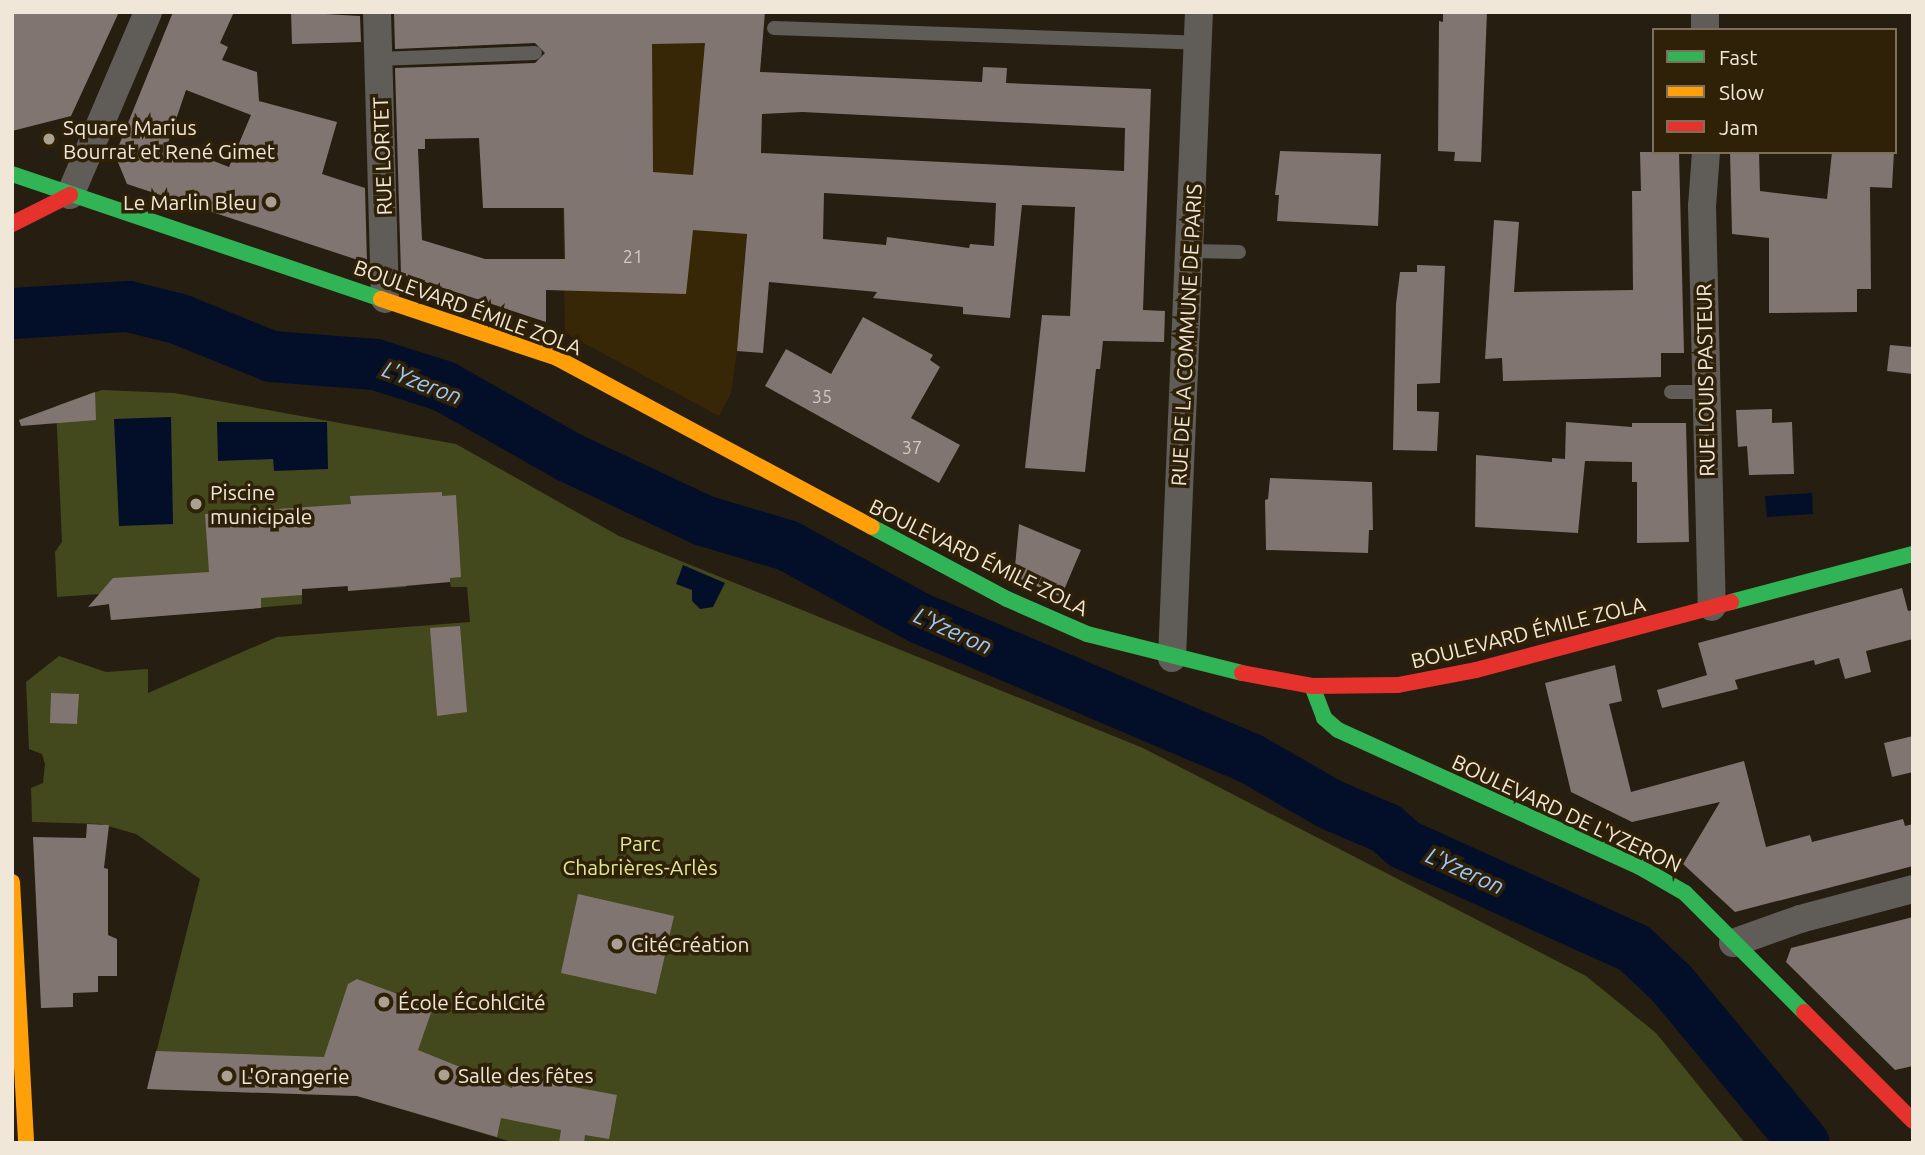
<!DOCTYPE html>
<meta charset="utf-8">
<style>
body{margin:0}
#map{position:relative;width:1925px;height:1155px;overflow:hidden;background:#261e10;font-family:Ubuntu,sans-serif}
div>[style]{position:absolute}
.built>*{inset:0;background:#382706}
.green>*{inset:0;background:#44481d}
.water>*{inset:0;background:#030f29}
.river>*{height:51px;margin:-25.5px;padding:0 25.5px;transform-origin:25.5px;border-radius:25.5px;background:#030f29}
.building>*{inset:0;background:#807571}
.lane>*{height:14px;margin:-7px;padding:0 7px;transform-origin:7px;border-radius:7px;background:#605c57}
.street>*{height:28px;margin:-14px;padding:0 14px;transform-origin:14px;border-radius:14px;background:#605c57}
.fast>*{height:16px;margin:-8px;padding:0 8px;transform-origin:8px;border-radius:8px;background:#30b455}
.slow>*{height:16px;margin:-8px;padding:0 8px;transform-origin:8px;border-radius:8px;background:#ff9f0a}
.jam>*{height:16px;margin:-8px;padding:0 8px;transform-origin:8px;border-radius:8px;background:#e5322d}
.dots>*{width:19px;height:19px;translate:-50% -50%;box-sizing:border-box;border:4px solid #2f2107;border-radius:50%}
span{translate:-50% -50%;white-space:nowrap;text-align:center;line-height:1.15;-webkit-text-stroke:7px #2f2107;paint-order:stroke}
.number-label{font-size:18px;color:#d5cabe}
.number-label span{-webkit-text-stroke-width:0}
.poi-label{font-size:21px;color:#f1e7d8}
.left{translate:0 -50%;text-align:left}
.right{translate:-100% -50%;text-align:right}
.street-label{font-size:21px;color:#f1e7d8}
.park-label{font-size:21px;color:#dfea8f}
.water-label{font-size:23px;color:#9bc7ff;font-style:italic}
.frame{position:absolute;inset:0;border:14px solid #f1e7d8;pointer-events:none}
.legend{position:absolute;left:1652px;top:28px;width:245px;height:126px;box-sizing:border-box;background:#2f2107;border:2px solid #7d705b;margin:0;padding:9px 12px;list-style:none;font-size:21px;color:#f1e7d8}
.legend li{display:flex;align-items:center;gap:14px;height:35px}
.legend b{width:35px;border:2px solid #7d705b}
</style>
<div id="map">
<div class="built">
<i style="clip-path:polygon(559px 12px,764px 12px,737px 351px,731px 393px,719px 416px,565px 333px)"></i>
</div>
<div class="green">
<i style="clip-path:polygon(102px 390px,174px 393px,456px 444px,619px 536px,1143px 748px,1586px 976px,1656px 1033px,1745px 1143px,515px 1143px,357px 1096px,147px 1089px,200px 879px,136px 834px,101px 824px,32px 822px,31px 788px,43px 783px,45px 764px,42px 754px,29px 749px,26px 682px,59px 656px,106px 672px,148px 669px,148px 693px,277px 637px,470px 622px,467px 587px,451px 587px,450px 582px,407px 581px,406px 587px,348px 591px,347px 586px,302px 589px,302px 604px,111px 620px,109px 604px,102px 605px,100px 594px,57px 597px,55px 552px,62px 542px,56px 406px)"></i>
</div>
<div class="water">
<i style="clip-path:polygon(171px 417px,173px 524px,119px 526px,114px 419px)"></i>
<i style="clip-path:polygon(217px 422px,327px 422px,328px 469px,274px 471px,273px 459px,218px 461px)"></i>
<i style="clip-path:polygon(1812px 493px,1813px 514px,1767px 517px,1765px 496px)"></i>
<i style="clip-path:polygon(683px 565px,725px 583px,713px 607px,700px 609px,692px 601px,692px 590px,676px 584px)"></i>
</div>
<div class="river">
<i style="left:12px;top:313px;width:116px;rotate:-3.5deg"></i>
<i style="left:128px;top:306px;width:50px;rotate:13.8deg"></i>
<i style="left:177px;top:318px;width:101px;rotate:22deg"></i>
<i style="left:271px;top:356px;width:104px;rotate:4.4deg"></i>
<i style="left:375px;top:364px;width:72px;rotate:17.7deg"></i>
<i style="left:444px;top:386px;width:142px;rotate:29.6deg"></i>
<i style="left:567px;top:456px;width:150px;rotate:25.2deg"></i>
<i style="left:703px;top:520px;width:88px;rotate:16.6deg"></i>
<i style="left:787px;top:545px;width:152px;rotate:28.8deg"></i>
<i style="left:920px;top:618px;width:358px;rotate:23deg"></i>
<i style="left:1250px;top:758px;width:92px;rotate:29.9deg"></i>
<i style="left:1330px;top:804px;width:61px;rotate:23.2deg"></i>
<i style="left:1386px;top:828px;width:24px;rotate:42deg"></i>
<i style="left:1404px;top:844px;width:252px;rotate:24.3deg"></i>
<i style="left:1634px;top:948px;width:51px;rotate:43.4deg"></i>
<i style="left:1671px;top:983px;width:208px;rotate:50.3deg"></i>
</div>
<div class="building">
<i style="clip-path:polygon(12px 12px,119px 12px,71px 116px,12px 131px)"></i>
<i style="clip-path:polygon(evenodd,173px 12px,234px 12px,220px 43px,228px 47px,222px 60px,257px 72px,259px 101px,337px 122px,322px 174px,365px 188px,367px 263px,127px 184px,115px 155px,173px 12px,186px 90px,251px 115px,229px 167px,168px 143px,186px 90px)"></i>
<i style="clip-path:polygon(291px 12px,360px 16px,361px 42px,292px 44px)"></i>
<i style="clip-path:polygon(evenodd,448px 12px,765px 12px,760px 72px,982px 82px,983px 67px,1007px 68px,1006px 83px,1151px 89px,1143px 310px,1165px 311px,1164px 342px,1103px 341px,1100px 369px,1096px 369px,1085px 472px,1025px 468px,1042px 315px,1070px 316px,1075px 207px,1022px 205px,1010px 318px,963px 314px,963px 307px,873px 298px,877px 292px,769px 282px,763px 353px,737px 351px,747px 234px,693px 230px,686px 294px,546px 290px,546px 322px,401px 274px,395px 68px,535px 63px,545px 53px,535px 43px,395px 49px,394px 14px,448px 12px,705px 43px,693px 175px,653px 172px,652px 44px,705px 43px,448px 12px,802px 112px,1125px 128px,1124px 171px,761px 153px,762px 114px,802px 112px,448px 12px,479px 138px,483px 208px,564px 208px,565px 259px,485px 259px,422px 240px,418px 149px,425px 149px,425px 139px,479px 138px,448px 12px,824px 193px,996px 203px,994px 246px,970px 244px,969px 248px,887px 237px,886px 245px,823px 239px,824px 193px)"></i>
<i style="clip-path:polygon(1443px 12px,1487px 12px,1481px 162px,1454px 161px,1455px 152px,1438px 151px,1439px 21px,1443px 22px)"></i>
<i style="clip-path:polygon(1280px 151px,1381px 154px,1378px 226px,1277px 221px,1279px 195px,1275px 195px)"></i>
<i style="clip-path:polygon(1640px 152px,1679px 152px,1684px 353px,1661px 353px,1661px 377px,1503px 381px,1502px 358px,1485px 359px,1494px 220px,1519px 222px,1514px 292px,1633px 290px,1632px 191px,1641px 191px)"></i>
<i style="clip-path:polygon(1730px 152px,1759px 152px,1760px 191px,1827px 199px,1832px 152px,1894px 152px,1892px 188px,1870px 187px,1871px 289px,1857px 289px,1857px 312px,1769px 313px,1769px 238px,1732px 234px)"></i>
<i style="clip-path:polygon(1417px 265px,1445px 266px,1440px 383px,1417px 384px,1417px 411px,1439px 412px,1437px 451px,1393px 450px,1396px 304px,1400px 272px,1417px 272px)"></i>
<i style="clip-path:polygon(863px 317px,933px 355px,930px 360px,940px 367px,911px 418px,960px 445px,939px 483px,765px 386px,786px 349px,831px 374px)"></i>
<i style="clip-path:polygon(1890px 345px,1913px 347px,1913px 374px,1887px 371px)"></i>
<i style="clip-path:polygon(95px 392px,96px 420px,21px 426px,19px 420px)"></i>
<i style="clip-path:polygon(1772px 409px,1772px 423px,1792px 422px,1794px 474px,1749px 475px,1747px 446px,1738px 447px,1736px 410px)"></i>
<i style="clip-path:polygon(1566px 422px,1632px 427px,1632px 423px,1686px 423px,1689px 542px,1637px 543px,1637px 482px,1632px 482px,1632px 462px,1585px 461px,1578px 533px,1475px 527px,1476px 455px,1552px 462px,1552px 458px,1565px 459px)"></i>
<i style="clip-path:polygon(1270px 478px,1372px 482px,1373px 530px,1369px 530px,1368px 553px,1266px 550px,1265px 500px,1268px 499px)"></i>
<i style="clip-path:polygon(442px 492px,442px 496px,456px 495px,461px 577px,450px 578px,450px 582px,348px 591px,348px 586px,302px 589px,302px 595px,261px 598px,261px 608px,111px 620px,109px 604px,88px 607px,113px 578px,209px 572px,205px 514px,351px 504px,350px 496px)"></i>
<i style="clip-path:polygon(1019px 524px,1081px 550px,1061px 597px,1014px 576px)"></i>
<i style="clip-path:polygon(1902px 588px,1908px 611px,1913px 610px,1913px 639px,1866px 651px,1871px 672px,1845px 679px,1839px 658px,1815px 665px,1814px 660px,1735px 680px,1738px 689px,1662px 708px,1657px 690px,1707px 675px,1698px 643px)"></i>
<i style="clip-path:polygon(460px 626px,467px 712px,437px 716px,430px 628px)"></i>
<i style="clip-path:polygon(1615px 665px,1622px 701px,1609px 704px,1631px 792px,1744px 761px,1766px 847px,1810px 835px,1812px 842px,1903px 819px,1905px 826px,1913px 824px,1913px 866px,1735px 912px,1683px 864px,1720px 802px,1632px 822px,1571px 792px,1545px 683px)"></i>
<i style="clip-path:polygon(51px 693px,79px 694px,77px 724px,50px 723px)"></i>
<i style="clip-path:polygon(1913px 736px,1913px 772px,1892px 777px,1884px 743px)"></i>
<i style="clip-path:polygon(87px 824px,109px 825px,104px 868px,108px 869px,108px 935px,117px 939px,117px 976px,98px 976px,98px 992px,73px 993px,73px 1007px,41px 1008px,33px 837px,86px 838px)"></i>
<i style="clip-path:polygon(578px 894px,674px 916px,656px 994px,561px 973px)"></i>
<i style="clip-path:polygon(1913px 917px,1913px 1066px,1895px 1070px,1786px 962px,1791px 948px)"></i>
<i style="clip-path:polygon(357px 979px,433px 1007px,418px 1050px,512px 1088px,514px 1076px,617px 1095px,609px 1139px,585px 1135px,584px 1143px,559px 1143px,561px 1130px,501px 1118px,497px 1137px,357px 1096px,147px 1089px,156px 1051px,324px 1057px,348px 984px)"></i>
</div>
<div class="lane">
<i style="left:774px;top:28px;width:425px;rotate:2deg"></i>
<i style="left:378px;top:59px;width:157px;rotate:-2.2deg"></i>
<i style="left:1190px;top:251px;width:49px;rotate:1.2deg"></i>
<i style="left:1671px;top:392px;width:34px"></i>
</div>
<div class="street">
<i style="left:377px;top:12px;width:287px;rotate:88.4deg"></i>
<i style="left:1705px;top:12px;width:18px;rotate:90deg"></i>
<i style="left:1706px;top:152px;width:54px;rotate:94.2deg"></i>
<i style="left:1702px;top:206px;width:401px;rotate:88.6deg"></i>
<i style="left:70px;top:195px;width:199px;rotate:-66.9deg"></i>
<i style="left:1172px;top:658px;width:647px;rotate:-87.61deg"></i>
<i style="left:1733px;top:943px;width:71px;rotate:-19.7deg"></i>
<i style="left:1800px;top:919px;width:117px;rotate:-14.9deg"></i>
</div>
<div class="fast">
<i style="left:12px;top:174px;width:390px;rotate:18.7deg"></i>
<i style="left:872px;top:527px;width:153px;rotate:28.1deg"></i>
<i style="left:1007px;top:599px;width:87px;rotate:23.6deg"></i>
<i style="left:1087px;top:634px;width:160px;rotate:14.1deg"></i>
<i style="left:1731px;top:602px;width:188px;rotate:-14.8deg"></i>
<i style="left:1312px;top:686px;width:34px;rotate:69deg"></i>
<i style="left:1324px;top:718px;width:18px;rotate:41deg"></i>
<i style="left:1338px;top:730px;width:332px;rotate:24.4deg"></i>
<i style="left:1640px;top:867px;width:52px;rotate:30deg"></i>
<i style="left:1685px;top:893px;width:168px;rotate:45deg"></i>
</div>
<div class="slow">
<i style="left:381px;top:299px;width:186px;rotate:18.5deg"></i>
<i style="left:557px;top:358px;width:357px;rotate:28.2deg"></i>
<i style="left:12px;top:882px;width:261px;rotate:86.9deg"></i>
</div>
<div class="jam">
<i style="left:12px;top:224px;width:65px;rotate:-26.6deg"></i>
<i style="left:1242px;top:673px;width:71px;rotate:10.5deg"></i>
<i style="left:1312px;top:686px;width:86px;rotate:-0.7deg"></i>
<i style="left:1398px;top:685px;width:79px;rotate:-10.9deg"></i>
<i style="left:1476px;top:670px;width:264px;rotate:-14.9deg"></i>
<i style="left:1804px;top:1012px;width:154px;rotate:45deg"></i>
</div>
<div class="dots">
<i style="left:49px;top:139px;background:#aaa192"></i>
<i style="left:271px;top:202px;background:#aaa192"></i>
<i style="left:196px;top:504px;background:#aaa192"></i>
<i style="left:617px;top:944px;background:#aaa192"></i>
<i style="left:384px;top:1002px;background:#aaa192"></i>
<i style="left:444px;top:1075px;background:#aaa192"></i>
<i style="left:227px;top:1076px;background:#aaa192"></i>
</div>
<div class="number-label">
<span style="left:633px;top:256px">21</span>
<span style="left:822px;top:396px">35</span>
<span style="left:912px;top:447px">37</span>
</div>
<div class="poi-label">
<span class="left" style="left:63px;top:139px">Square Marius<br>Bourrat et René Gimet</span>
<span class="right" style="left:257px;top:202px">Le Marlin Bleu</span>
<span class="left" style="left:210px;top:504px">Piscine<br>municipale</span>
<span class="left" style="left:631px;top:944px">CitéCréation</span>
<span class="left" style="left:398px;top:1002px">École ÉCohlCité</span>
<span class="left" style="left:458px;top:1075px">Salle des fêtes</span>
<span class="left" style="left:241px;top:1076px">L'Orangerie</span>
</div>
<div class="street-label">
<span style="left:382px;top:156px;rotate:-92deg">RUE LORTET</span>
<span style="left:468px;top:307px;rotate:20deg">BOULEVARD ÉMILE ZOLA</span>
<span style="left:1186px;top:335px;rotate:-87deg">RUE DE LA COMMUNE DE PARIS</span>
<span style="left:1705px;top:380px;rotate:-91deg">RUE LOUIS PASTEUR</span>
<span style="left:979px;top:557px;rotate:26deg">BOULEVARD ÉMILE ZOLA</span>
<span style="left:1528px;top:632px;rotate:-14deg">BOULEVARD ÉMILE ZOLA</span>
<span style="left:1567px;top:813px;rotate:25deg">BOULEVARD DE L'YZERON</span>
</div>
<div class="park-label">
<span style="left:640px;top:855px">Parc<br>Chabrières-Arlès</span>
</div>
<div class="water-label">
<span style="left:422px;top:383px;rotate:21deg">L'Yzeron</span>
<span style="left:953px;top:631px;rotate:24deg">L'Yzeron</span>
<span style="left:1465px;top:871px;rotate:24deg">L'Yzeron</span>
</div>
<div class="frame"></div>
<ul class="legend">
<li><b style="height:9px;background:#30b455"></b>Fast</li>
<li><b style="height:9px;background:#ff9f0a"></b>Slow</li>
<li><b style="height:9px;background:#e5322d"></b>Jam</li>
</ul>
</div>
